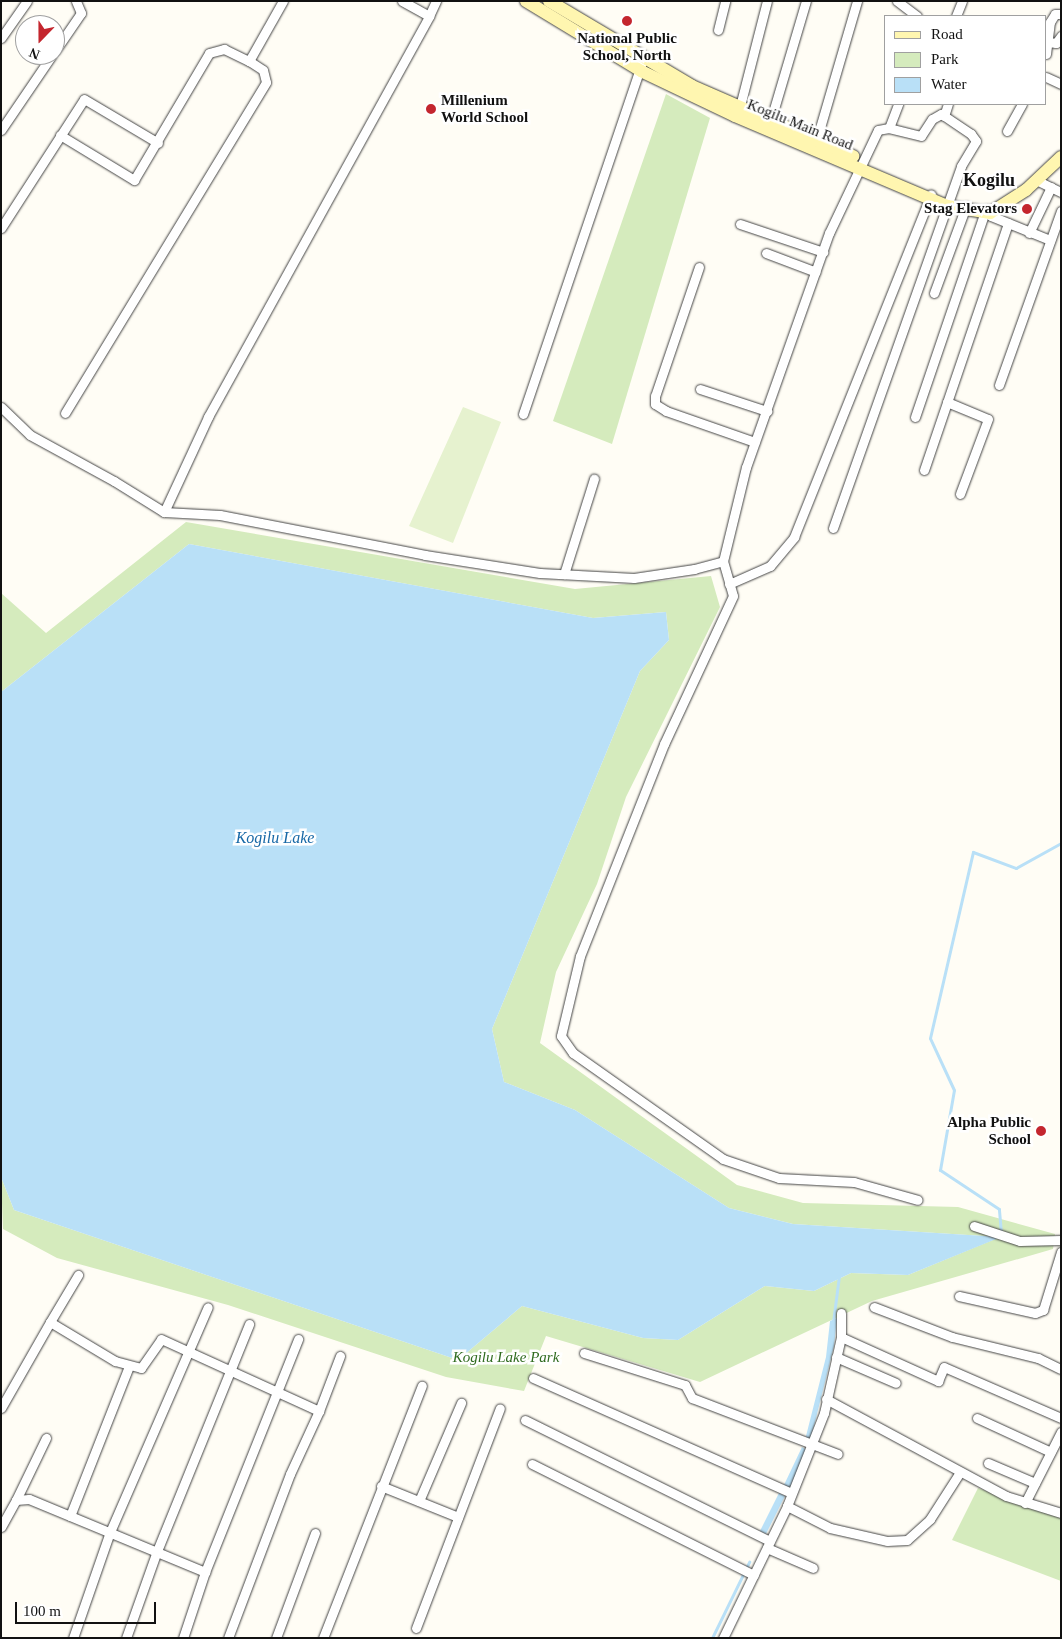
<!DOCTYPE html>
<style>
body{margin:0}
#map{position:relative;width:1062px;height:1639px;overflow:hidden;background:#fffdf5;font-family:"Times New Roman",serif}
div>[style]{position:absolute}
.green>*{inset:0;background:#d5ebbd}
.pitch>*{inset:0;background:#e6f2cf}
.water>*{inset:0;background:#b9e0f7}
.stream>*{height:3px;margin:-1.5px;padding:0 1.5px;transform-origin:1.5px;border-radius:1.5px;background:#b9e0f7}
.roads{filter:drop-shadow(0 0 1px #444) drop-shadow(0 0 1px #444)}
.minor>*{height:9px;margin:-4.5px;padding:0 4.5px;transform-origin:4.5px;border-radius:4.5px;background:#fff}
.secondary>*{height:12px;margin:-6px;padding:0 6px;transform-origin:6px;border-radius:6px;background:#fff6b0}
.dots>*{width:14px;height:14px;translate:-50% -50%;box-sizing:border-box;border:2px solid #fff;border-radius:50%}
span{translate:-50% -50%;white-space:nowrap;text-align:center;line-height:1.15;-webkit-text-stroke:5px #fff;paint-order:stroke}
.poi-label{font-size:15px;color:#111;font-weight:700}
.left{translate:0 -50%;text-align:left}
.right{translate:-100% -50%;text-align:right}
.street-label{font-size:15px;color:#111}
.park-label{font-size:15px;color:#2f6b1f;font-style:italic}
.water-label{font-size:16px;color:#1768a6;font-style:italic}
.quarter-label{font-size:18px;color:#111;font-weight:700}
.frame{position:absolute;inset:0;border:2px solid #111;pointer-events:none}
.legend{position:absolute;left:884px;top:15px;width:162px;height:90px;box-sizing:border-box;background:#fff;border:1px solid #a0a0a0;margin:0;padding:6px 9px;list-style:none;font-size:15px;color:#111}
.legend li{display:flex;align-items:center;gap:10px;height:25px}
.legend b{width:25px;border:1px solid #a0a0a0}
.north{position:absolute;left:15px;top:15px;width:50px;height:50px;box-sizing:border-box;background:#fff;border:1px solid #a0a0a0;border-radius:50%;rotate:202deg;font-size:14px;font-weight:700;line-height:20px;text-align:center;color:#111}
.north::after{content:'';display:block;margin:auto;width:18px;height:22px;background:#c4262e;clip-path:polygon(50% 0,100% 100%,50% 72%,0 100%)}
.scale{position:absolute;left:15px;top:1602px;width:141px;height:22px;box-sizing:border-box;border:2px solid #111;border-top:0;padding-left:6px;font-size:15px;line-height:18px;white-space:nowrap;color:#111;-webkit-text-stroke:4px #fff;paint-order:stroke}
</style>
<div id="map">
<div class="green">
<i style="clip-path:polygon(666px 94px,710px 118px,612px 444px,553px 421px)"></i>
<i style="clip-path:polygon(186px 522px,575px 589px,711px 576px,720px 607px,626px 797px,597px 884px,556px 972px,540px 1043px,737px 1185px,803px 1203px,958px 1207px,1055px 1234px,1053px 1249px,872px 1301px,700px 1382px,546px 1336px,524px 1391px,446px 1377px,228px 1305px,57px 1258px,3px 1229px,1px 1177px,14px 1210px,458px 1360px,522px 1306px,643px 1338px,678px 1340px,765px 1286px,814px 1291px,851px 1273px,908px 1275px,1000px 1237px,793px 1224px,729px 1208px,575px 1110px,504px 1082px,492px 1029px,640px 671px,669px 640px,666px 612px,593px 618px,189px 544px,1px 692px,1px 593px,46px 633px)"></i>
<i style="clip-path:polygon(978px 1488px,1061px 1518px,1061px 1581px,952px 1540px)"></i>
</div>
<div class="pitch">
<i style="clip-path:polygon(463px 407px,501px 422px,453px 543px,409px 526px)"></i>
</div>
<div class="water">
<i style="clip-path:polygon(189px 544px,593px 618px,666px 612px,669px 640px,640px 671px,492px 1029px,504px 1082px,575px 1110px,729px 1208px,793px 1224px,1001px 1237px,908px 1275px,851px 1273px,814px 1291px,765px 1286px,678px 1340px,643px 1338px,522px 1306px,458px 1360px,14px 1210px,1px 1177px,1px 692px)"></i>
<i style="clip-path:polygon(837px 1318px,834px 1346px,810px 1442px,805px 1440px,826px 1357px,830px 1321px)"></i>
<i style="clip-path:polygon(802px 1447px,807px 1450px,790px 1488px,784px 1485px)"></i>
<i style="clip-path:polygon(779px 1493px,785px 1496px,766px 1534px,760px 1531px)"></i>
</div>
<div class="stream">
<i style="left:1001px;top:1233px;width:24px;rotate:-95deg"></i>
<i style="left:999px;top:1209px;width:71px;rotate:-146.5deg"></i>
<i style="left:940px;top:1170px;width:81px;rotate:-80.1deg"></i>
<i style="left:954px;top:1090px;width:57px;rotate:-114.8deg"></i>
<i style="left:930px;top:1038px;width:191px;rotate:-77deg"></i>
<i style="left:973px;top:852px;width:46px;rotate:20.4deg"></i>
<i style="left:1016px;top:868px;width:51px;rotate:-29.1deg"></i>
<i style="left:833px;top:1322px;width:46px;rotate:-82.6deg"></i>
<i style="left:712px;top:1638px;width:85px;rotate:-64deg"></i>
</div>
<div class="roads">
<div class="minor">
<i style="left:402px;top:1px;width:31px;rotate:29deg"></i>
<i style="left:429px;top:16px;width:17px;rotate:-65deg"></i>
<i style="left:897px;top:1px;width:25px;rotate:37deg"></i>
<i style="left:956px;top:16px;width:16px;rotate:-68deg"></i>
<i style="left:718px;top:30px;width:30px;rotate:-76deg"></i>
<i style="left:1px;top:38px;width:45px;rotate:-54.9deg"></i>
<i style="left:1048px;top:42px;width:8px;rotate:7deg"></i>
<i style="left:1056px;top:43px;width:9px;rotate:-54deg"></i>
<i style="left:55px;top:51px;width:46px;rotate:-55.6deg"></i>
<i style="left:81px;top:13px;width:13px;rotate:-113deg"></i>
<i style="left:1046px;top:54px;width:32px;rotate:-83deg"></i>
<i style="left:1050px;top:22px;width:9px;rotate:-58deg"></i>
<i style="left:1055px;top:14px;width:6px"></i>
<i style="left:1046px;top:77px;width:17px;rotate:25deg"></i>
<i style="left:740px;top:106px;width:108px;rotate:-75.6deg"></i>
<i style="left:944px;top:116px;width:13px;rotate:-72deg"></i>
<i style="left:771px;top:119px;width:123px;rotate:-73.5deg"></i>
<i style="left:889px;top:128px;width:26px;rotate:-69deg"></i>
<i style="left:1px;top:130px;width:91px;rotate:-55.8deg"></i>
<i style="left:1007px;top:131px;width:31px;rotate:-61deg"></i>
<i style="left:60px;top:135px;width:87px;rotate:31.3deg"></i>
<i style="left:134px;top:180px;width:147px;rotate:-59.4deg"></i>
<i style="left:209px;top:53px;width:16px;rotate:-15deg"></i>
<i style="left:224px;top:49px;width:28px;rotate:26deg"></i>
<i style="left:817px;top:138px;width:143px;rotate:-73.7deg"></i>
<i style="left:1036px;top:180px;width:28px;rotate:26deg"></i>
<i style="left:989px;top:209px;width:7px;rotate:74deg"></i>
<i style="left:991px;top:216px;width:64px;rotate:22.1deg"></i>
<i style="left:740px;top:224px;width:88px;rotate:18.6deg"></i>
<i style="left:1px;top:228px;width:153px;rotate:-57.2deg"></i>
<i style="left:84px;top:99px;width:86px;rotate:30.7deg"></i>
<i style="left:1029px;top:233px;width:51px;rotate:-64.4deg"></i>
<i style="left:766px;top:253px;width:53px;rotate:20.8deg"></i>
<i style="left:699px;top:267px;width:136px;rotate:108.8deg"></i>
<i style="left:655px;top:396px;width:8px;rotate:90deg"></i>
<i style="left:655px;top:404px;width:13px;rotate:32deg"></i>
<i style="left:666px;top:411px;width:94px;rotate:19.2deg"></i>
<i style="left:934px;top:293px;width:93px;rotate:-69.8deg"></i>
<i style="left:999px;top:385px;width:185px;rotate:-70.4deg"></i>
<i style="left:700px;top:389px;width:71px;rotate:18.2deg"></i>
<i style="left:947px;top:402px;width:44px;rotate:22.5deg"></i>
<i style="left:988px;top:419px;width:80px;rotate:110.5deg"></i>
<i style="left:1px;top:407px;width:40px;rotate:44deg"></i>
<i style="left:30px;top:435px;width:96px;rotate:28.7deg"></i>
<i style="left:114px;top:481px;width:59px;rotate:31.8deg"></i>
<i style="left:164px;top:512px;width:56px;rotate:3.1deg"></i>
<i style="left:220px;top:515px;width:209px;rotate:11deg"></i>
<i style="left:425px;top:555px;width:116px;rotate:8.9deg"></i>
<i style="left:540px;top:573px;width:94px;rotate:3deg"></i>
<i style="left:634px;top:578px;width:61px;rotate:-8.5deg"></i>
<i style="left:694px;top:569px;width:30px;rotate:-15deg"></i>
<i style="left:65px;top:413px;width:387px;rotate:-58.7deg"></i>
<i style="left:266px;top:82px;width:12px;rotate:-104deg"></i>
<i style="left:263px;top:70px;width:17px;rotate:-147deg"></i>
<i style="left:249px;top:61px;width:69px;rotate:-60.5deg"></i>
<i style="left:523px;top:414px;width:377px;rotate:-71.3deg"></i>
<i style="left:915px;top:417px;width:220px;rotate:-71.2deg"></i>
<i style="left:924px;top:470px;width:261px;rotate:-71.2deg"></i>
<i style="left:164px;top:512px;width:105px;rotate:-65.1deg"></i>
<i style="left:208px;top:417px;width:458px;rotate:-61.1deg"></i>
<i style="left:833px;top:528px;width:384px;rotate:-70.5deg"></i>
<i style="left:961px;top:166px;width:29px;rotate:-59deg"></i>
<i style="left:976px;top:141px;width:9px;rotate:-126deg"></i>
<i style="left:971px;top:134px;width:36px;rotate:-146deg"></i>
<i style="left:941px;top:114px;width:10px;rotate:151deg"></i>
<i style="left:932px;top:119px;width:20px;rotate:123deg"></i>
<i style="left:921px;top:136px;width:33px;rotate:-166deg"></i>
<i style="left:889px;top:128px;width:11px;rotate:170deg"></i>
<i style="left:878px;top:130px;width:114px;rotate:115.4deg"></i>
<i style="left:829px;top:233px;width:248px;rotate:109.5deg"></i>
<i style="left:746px;top:467px;width:97px;rotate:103.7deg"></i>
<i style="left:723px;top:561px;width:36px;rotate:74deg"></i>
<i style="left:733px;top:596px;width:163px;rotate:115deg"></i>
<i style="left:664px;top:744px;width:228px;rotate:111.6deg"></i>
<i style="left:580px;top:956px;width:82px;rotate:103.4deg"></i>
<i style="left:561px;top:1036px;width:21px;rotate:55deg"></i>
<i style="left:573px;top:1053px;width:184px;rotate:35.2deg"></i>
<i style="left:723px;top:1159px;width:59px;rotate:18.7deg"></i>
<i style="left:779px;top:1178px;width:75px;rotate:3.1deg"></i>
<i style="left:854px;top:1182px;width:66px;rotate:15.7deg"></i>
<i style="left:564px;top:574px;width:100px;rotate:-72.5deg"></i>
<i style="left:729px;top:584px;width:45px;rotate:-23.7deg"></i>
<i style="left:770px;top:566px;width:38px;rotate:-50deg"></i>
<i style="left:794px;top:537px;width:369px;rotate:-68.2deg"></i>
<i style="left:974px;top:1226px;width:48px;rotate:18.1deg"></i>
<i style="left:1020px;top:1241px;width:41px;rotate:-1.4deg"></i>
<i style="left:959px;top:1296px;width:78px;rotate:12.6deg"></i>
<i style="left:1035px;top:1313px;width:9px;rotate:-21deg"></i>
<i style="left:1043px;top:1310px;width:61px;rotate:-72.8deg"></i>
<i style="left:874px;top:1307px;width:84px;rotate:21deg"></i>
<i style="left:952px;top:1337px;width:89px;rotate:13.7deg"></i>
<i style="left:1038px;top:1358px;width:25px;rotate:26deg"></i>
<i style="left:50px;top:1322px;width:55px;rotate:-59.2deg"></i>
<i style="left:841px;top:1337px;width:107px;rotate:24.4deg"></i>
<i style="left:938px;top:1381px;width:15px;rotate:-67deg"></i>
<i style="left:944px;top:1367px;width:128px;rotate:23.6deg"></i>
<i style="left:584px;top:1353px;width:106px;rotate:17.6deg"></i>
<i style="left:685px;top:1385px;width:15px;rotate:62deg"></i>
<i style="left:692px;top:1398px;width:156px;rotate:21deg"></i>
<i style="left:836px;top:1357px;width:65px;rotate:23.4deg"></i>
<i style="left:533px;top:1378px;width:282px;rotate:24deg"></i>
<i style="left:826px;top:1399px;width:204px;rotate:28.3deg"></i>
<i style="left:1006px;top:1496px;width:58px;rotate:17.2deg"></i>
<i style="left:1px;top:1408px;width:99px;rotate:-60.3deg"></i>
<i style="left:50px;top:1322px;width:76px;rotate:31deg"></i>
<i style="left:115px;top:1361px;width:27px;rotate:15deg"></i>
<i style="left:141px;top:1368px;width:35px;rotate:-55deg"></i>
<i style="left:161px;top:1339px;width:174px;rotate:24.5deg"></i>
<i style="left:319px;top:1411px;width:69px;rotate:114.7deg"></i>
<i style="left:290px;top:1474px;width:175px;rotate:110.7deg"></i>
<i style="left:319px;top:1411px;width:59px;rotate:-69.1deg"></i>
<i style="left:977px;top:1418px;width:81px;rotate:24.7deg"></i>
<i style="left:525px;top:1420px;width:273px;rotate:26.3deg"></i>
<i style="left:988px;top:1463px;width:51px;rotate:23.1deg"></i>
<i style="left:532px;top:1464px;width:248px;rotate:26.6deg"></i>
<i style="left:381px;top:1486px;width:83px;rotate:21.9deg"></i>
<i style="left:16px;top:1500px;width:69px;rotate:-64.2deg"></i>
<i style="left:419px;top:1501px;width:107px;rotate:-66.8deg"></i>
<i style="left:1025px;top:1503px;width:80px;rotate:-63.1deg"></i>
<i style="left:787px;top:1506px;width:48px;rotate:27.1deg"></i>
<i style="left:830px;top:1528px;width:58px;rotate:12.8deg"></i>
<i style="left:887px;top:1541px;width:20px;rotate:-3deg"></i>
<i style="left:907px;top:1540px;width:31px;rotate:-42deg"></i>
<i style="left:930px;top:1519px;width:56px;rotate:-57.4deg"></i>
<i style="left:70px;top:1516px;width:161px;rotate:-68.5deg"></i>
<i style="left:1px;top:1527px;width:31px;rotate:-61deg"></i>
<i style="left:16px;top:1500px;width:13px;rotate:-4deg"></i>
<i style="left:29px;top:1499px;width:191px;rotate:22.5deg"></i>
<i style="left:767px;top:1548px;width:50px;rotate:23.5deg"></i>
<i style="left:416px;top:1628px;width:235px;rotate:-69.1deg"></i>
<i style="left:73px;top:1638px;width:112px;rotate:-70.8deg"></i>
<i style="left:110px;top:1532px;width:245px;rotate:-66.5deg"></i>
<i style="left:126px;top:1638px;width:92px;rotate:-70.4deg"></i>
<i style="left:157px;top:1551px;width:245px;rotate:-67.9deg"></i>
<i style="left:183px;top:1638px;width:70px;rotate:-71.6deg"></i>
<i style="left:205px;top:1572px;width:251px;rotate:-68.2deg"></i>
<i style="left:276px;top:1638px;width:112px;rotate:-69.6deg"></i>
<i style="left:323px;top:1638px;width:271px;rotate:-68.6deg"></i>
<i style="left:723px;top:1638px;width:147px;rotate:-64.1deg"></i>
<i style="left:787px;top:1506px;width:100px;rotate:-68.3deg"></i>
<i style="left:824px;top:1413px;width:78px;rotate:-77.4deg"></i>
<i style="left:841px;top:1337px;width:24px;rotate:-90deg"></i>
</div>
<div class="secondary">
<i style="left:526px;top:1px;width:135px;rotate:31.3deg"></i>
<i style="left:641px;top:71px;width:104px;rotate:25.6deg"></i>
<i style="left:735px;top:116px;width:230px;rotate:23deg"></i>
<i style="left:947px;top:206px;width:44px;rotate:9.2deg"></i>
<i style="left:990px;top:213px;width:43px;rotate:-32.6deg"></i>
<i style="left:1026px;top:190px;width:48px;rotate:-43.3deg"></i>
<i style="left:549px;top:1px;width:166px;rotate:30.7deg"></i>
<i style="left:692px;top:86px;width:176px;rotate:23.5deg"></i>
</div>
</div>
<div class="dots">
<i style="left:627px;top:21px;background:#c4262e"></i>
<i style="left:431px;top:109px;background:#c4262e"></i>
<i style="left:1027px;top:209px;background:#c4262e"></i>
<i style="left:1041px;top:1131px;background:#c4262e"></i>
</div>
<div class="poi-label">
<span style="left:627px;top:47px">National Public<br>School, North</span>
<span class="left" style="left:441px;top:109px">Millenium<br>World School</span>
<span class="right" style="left:1017px;top:209px">Stag Elevators</span>
<span class="right" style="left:1031px;top:1131px">Alpha Public<br>School</span>
</div>
<div class="street-label">
<span style="left:800px;top:125px;rotate:22deg">Kogilu Main Road</span>
</div>
<div class="park-label">
<span style="left:506px;top:1358px">Kogilu Lake Park</span>
</div>
<div class="water-label">
<span style="left:275px;top:838px">Kogilu Lake</span>
</div>
<div class="quarter-label">
<span style="left:989px;top:180px">Kogilu</span>
</div>
<div class="frame"></div>
<ul class="legend">
<li><b style="height:6px;background:#fff6b0"></b>Road</li>
<li><b style="height:14px;background:#d5ebbd"></b>Park</li>
<li><b style="height:14px;background:#b9e0f7"></b>Water</li>
</ul>
<div class="north">N</div>
<div class="scale">100 m</div>
</div>
